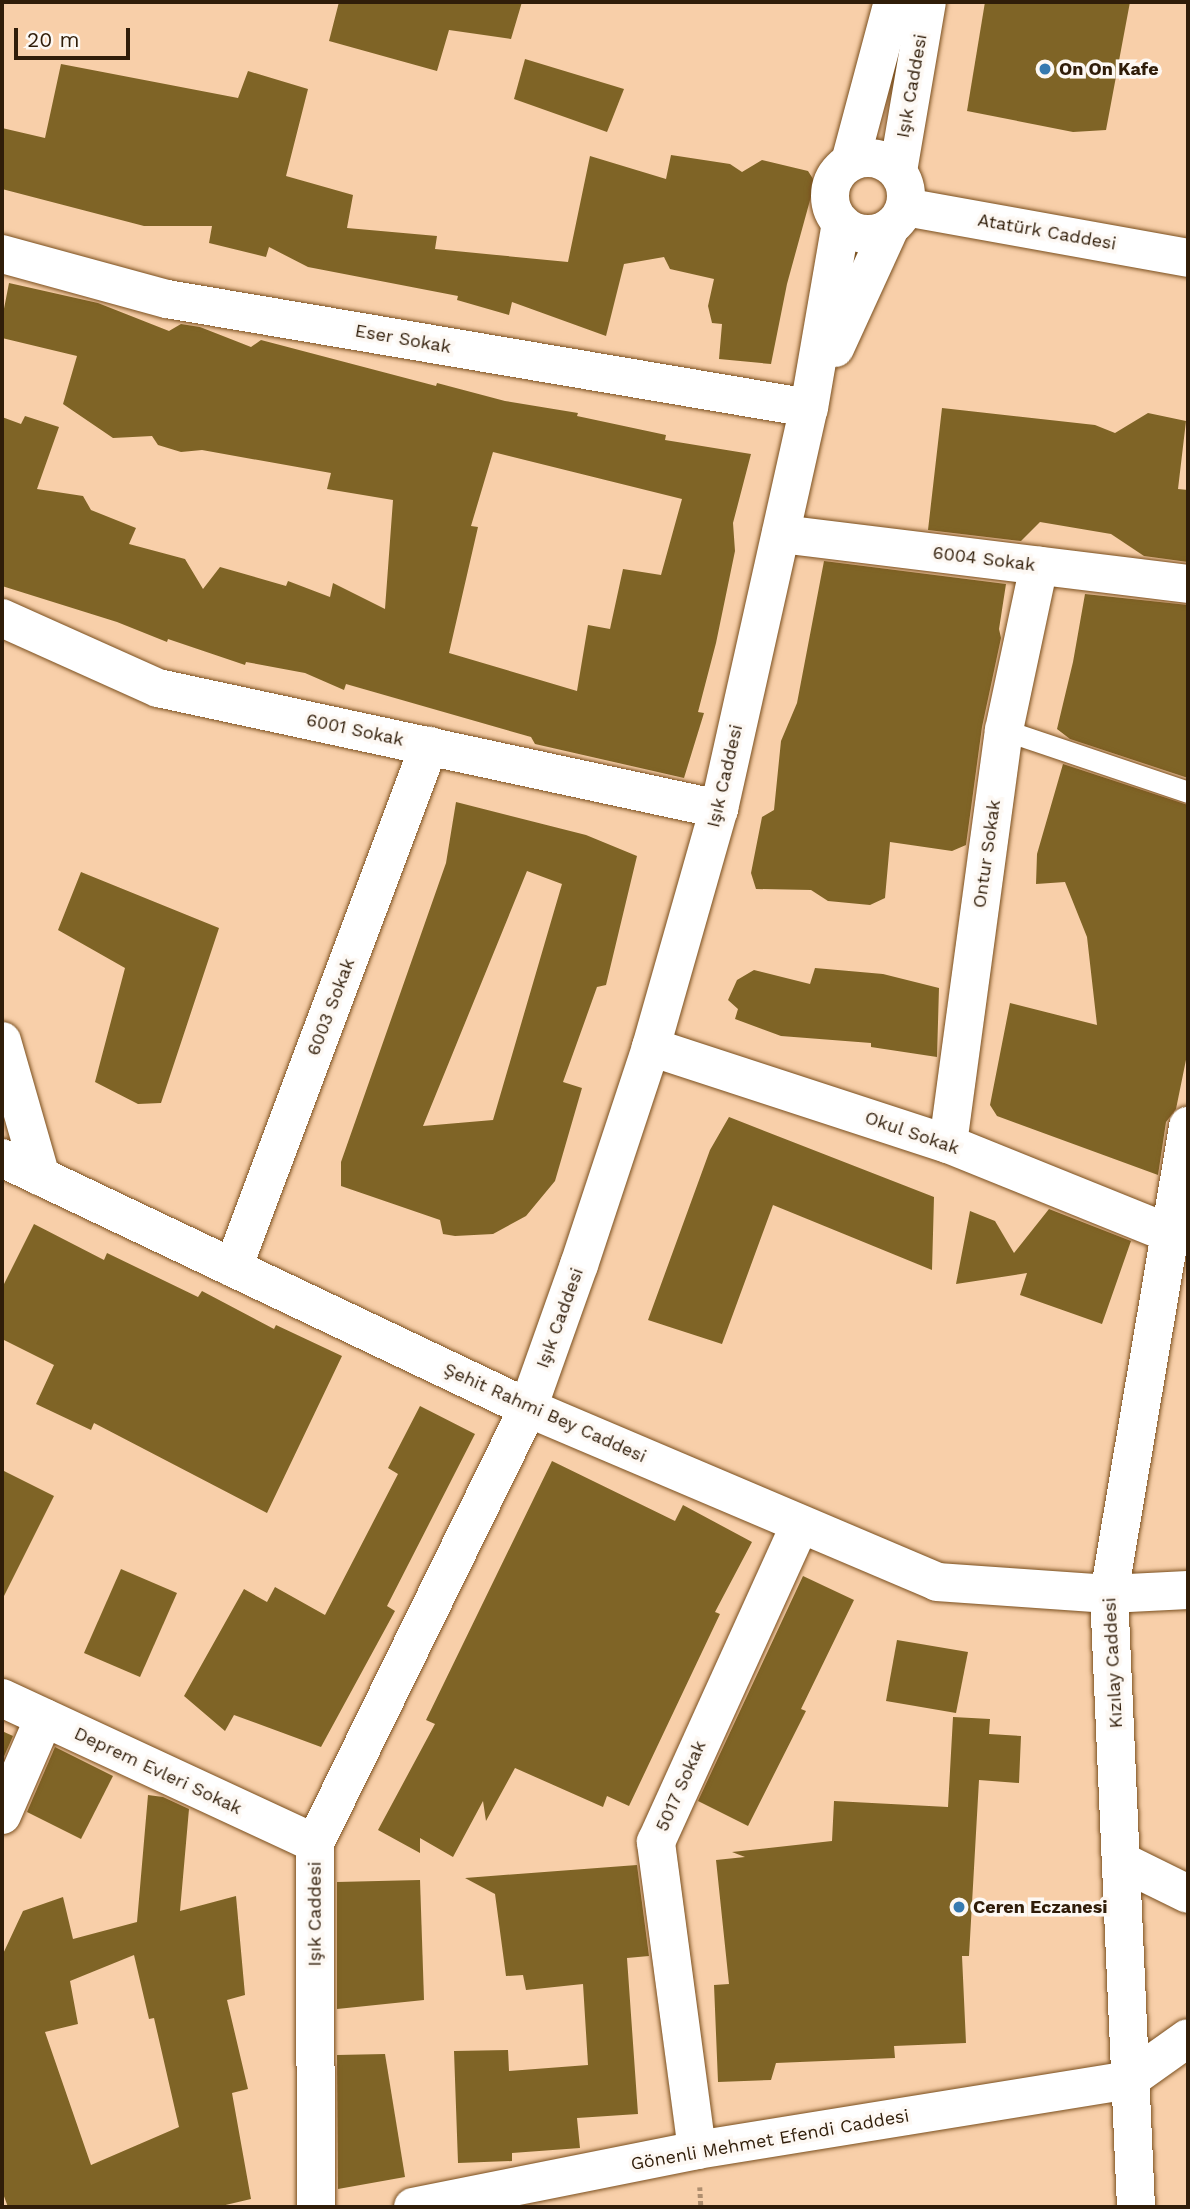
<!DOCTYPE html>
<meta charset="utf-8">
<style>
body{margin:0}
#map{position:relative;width:1190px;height:2209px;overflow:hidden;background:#f8cfa9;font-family:"Work Sans",sans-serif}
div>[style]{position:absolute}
.building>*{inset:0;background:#7f6426}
.path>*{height:4.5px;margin-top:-2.25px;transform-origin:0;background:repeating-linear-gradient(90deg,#af8e6e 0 3.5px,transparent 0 7px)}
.roads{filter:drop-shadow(0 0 2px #7a4f1e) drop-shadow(0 0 2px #7a4f1e)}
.lane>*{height:21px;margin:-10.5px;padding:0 10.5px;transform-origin:10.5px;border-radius:10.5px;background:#fff}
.street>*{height:38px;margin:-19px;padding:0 19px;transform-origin:19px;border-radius:19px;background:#fff}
.secondary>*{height:38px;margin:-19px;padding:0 19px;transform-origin:19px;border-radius:19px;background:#fff}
.secondary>.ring{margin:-19px;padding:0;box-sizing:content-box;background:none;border:38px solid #fff;border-radius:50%}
.dots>*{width:19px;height:19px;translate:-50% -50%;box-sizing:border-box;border:4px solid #fdf8f3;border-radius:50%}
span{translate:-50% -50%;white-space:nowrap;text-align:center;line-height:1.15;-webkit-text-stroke:7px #fdf8f3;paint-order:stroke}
.poi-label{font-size:18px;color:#301d09;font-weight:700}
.left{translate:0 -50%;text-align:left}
.street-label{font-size:18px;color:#301d09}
.frame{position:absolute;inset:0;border:4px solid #301d09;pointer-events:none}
.scale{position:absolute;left:14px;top:28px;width:116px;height:32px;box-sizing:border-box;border:4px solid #301d09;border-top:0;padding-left:9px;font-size:21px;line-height:24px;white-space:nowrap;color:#301d09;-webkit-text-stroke:5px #fdf8f3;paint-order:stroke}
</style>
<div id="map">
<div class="building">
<i style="clip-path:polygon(339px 2px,522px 2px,511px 39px,449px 30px,437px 71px,329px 41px)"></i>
<i style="clip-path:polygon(985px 2px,1130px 2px,1106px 130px,1073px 132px,967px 111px)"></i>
<i style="clip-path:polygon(525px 59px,624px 89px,607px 132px,514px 99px)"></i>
<i style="clip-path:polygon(61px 64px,238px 98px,248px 71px,308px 89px,286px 176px,353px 195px,347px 228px,437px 236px,435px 249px,568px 262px,590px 156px,666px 179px,671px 155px,730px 164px,742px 172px,762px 160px,808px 171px,815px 182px,787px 284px,771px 364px,719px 359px,722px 324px,712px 323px,708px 306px,714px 279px,670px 269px,664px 257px,624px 264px,606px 336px,512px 302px,509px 315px,457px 300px,458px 296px,308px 267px,269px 247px,266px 257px,209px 243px,212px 226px,144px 226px,2px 189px,2px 128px,45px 138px)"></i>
<i style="clip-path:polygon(evenodd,9px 283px,98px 303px,169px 331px,181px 324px,200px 327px,251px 347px,261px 340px,436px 386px,437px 383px,505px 401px,578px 413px,577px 416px,666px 435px,665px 440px,751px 454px,733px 523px,735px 551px,716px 643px,698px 712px,704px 713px,684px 778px,535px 744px,531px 737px,346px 684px,344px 690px,305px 673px,246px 662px,245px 665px,168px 639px,167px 642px,117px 622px,2px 586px,2px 417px,21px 424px,25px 416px,59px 427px,37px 489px,83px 496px,91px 510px,136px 528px,129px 544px,185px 559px,203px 589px,220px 567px,286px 586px,288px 581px,330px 597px,333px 583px,385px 609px,393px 500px,327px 489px,331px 473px,202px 450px,181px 452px,158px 445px,152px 436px,113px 438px,63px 404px,77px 356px,2px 338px,2px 319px,9px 283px,493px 452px,682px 499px,661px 575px,623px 569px,610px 629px,588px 625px,577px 691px,449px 653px,478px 527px,471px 526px,493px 452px)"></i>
<i style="clip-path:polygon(942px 408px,1095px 425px,1115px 433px,1148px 413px,1186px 421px,1178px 489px,1188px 490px,1188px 562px,1144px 556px,1111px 534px,1040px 522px,1021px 541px,928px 530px)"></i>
<i style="clip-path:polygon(824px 561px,1006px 584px,999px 629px,1001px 638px,982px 727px,966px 845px,952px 851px,890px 842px,885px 898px,870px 905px,828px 901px,811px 890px,756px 889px,751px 873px,762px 817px,774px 810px,781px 741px,797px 703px)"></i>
<i style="clip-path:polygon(1085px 594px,1188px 605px,1188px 778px,1070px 739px,1057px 729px,1073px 662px)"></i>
<i style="clip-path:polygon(1063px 764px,1188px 805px,1188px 1050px,1176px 1109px,1166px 1122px,1158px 1175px,997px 1116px,990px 1105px,1010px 1003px,1097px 1025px,1087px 937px,1065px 882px,1036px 884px,1037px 854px)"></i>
<i style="clip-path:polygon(evenodd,456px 802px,586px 835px,637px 856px,606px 985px,597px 987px,563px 1082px,582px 1088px,555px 1181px,526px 1216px,493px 1234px,455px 1236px,443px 1234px,440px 1220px,341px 1186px,341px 1162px,446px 863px,456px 802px,527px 871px,562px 884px,493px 1120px,423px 1126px,527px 871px)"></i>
<i style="clip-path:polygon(81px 872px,219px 928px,161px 1103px,138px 1104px,95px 1082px,125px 968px,58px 930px)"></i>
<i style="clip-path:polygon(815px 968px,883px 974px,939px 988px,937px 1057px,871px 1047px,871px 1043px,781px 1036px,735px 1019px,738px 1009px,728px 1000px,737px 980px,754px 970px,810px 984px)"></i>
<i style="clip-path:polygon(729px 1117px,934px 1197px,932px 1270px,773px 1205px,722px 1344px,648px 1320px,710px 1150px)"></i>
<i style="clip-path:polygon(1049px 1209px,1131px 1241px,1102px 1324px,1020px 1295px,1027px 1273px,956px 1284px,970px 1211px,995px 1221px,1014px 1253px)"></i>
<i style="clip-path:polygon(34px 1224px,104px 1260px,107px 1253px,198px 1297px,202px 1291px,274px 1329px,276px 1325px,342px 1356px,267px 1513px,94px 1423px,91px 1430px,36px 1404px,54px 1365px,2px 1339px,2px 1288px)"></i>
<i style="clip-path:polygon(420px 1406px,475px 1434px,387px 1606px,395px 1611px,321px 1747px,234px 1715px,225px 1731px,184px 1696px,244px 1589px,267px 1602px,275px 1587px,325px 1615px,398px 1474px,388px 1468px)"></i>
<i style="clip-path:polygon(552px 1461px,675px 1521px,683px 1505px,752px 1542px,715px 1612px,720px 1614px,629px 1806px,607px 1796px,603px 1807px,515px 1768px,486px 1821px,483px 1801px,453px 1857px,420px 1838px,420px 1853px,378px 1830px,435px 1724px,426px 1720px)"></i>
<i style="clip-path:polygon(2px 1470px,54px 1496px,2px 1600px)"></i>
<i style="clip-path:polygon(121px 1569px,177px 1593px,140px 1677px,84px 1653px)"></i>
<i style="clip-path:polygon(803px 1576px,854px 1600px,801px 1709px,806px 1711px,748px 1826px,698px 1801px)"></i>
<i style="clip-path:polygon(897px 1640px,968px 1652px,956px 1713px,886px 1701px)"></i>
<i style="clip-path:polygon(953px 1717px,990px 1719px,989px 1734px,1021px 1736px,1019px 1783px,979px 1780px,969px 1956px,962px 1956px,966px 2043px,894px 2046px,895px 2058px,776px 2063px,771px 2080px,718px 2082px,714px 1985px,729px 1984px,716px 1860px,745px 1857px,732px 1852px,832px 1841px,834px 1801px,948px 1807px)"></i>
<i style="clip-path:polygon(2px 1731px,13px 1736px,2px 1761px)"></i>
<i style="clip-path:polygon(55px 1747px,113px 1776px,81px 1839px,27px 1812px)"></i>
<i style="clip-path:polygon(evenodd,148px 1795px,163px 1797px,189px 1809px,180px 1911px,236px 1896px,245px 1995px,227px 2000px,248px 2089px,232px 2093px,251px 2199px,217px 2207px,8px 2207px,2px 2191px,2px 1956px,23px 1911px,63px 1897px,73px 1939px,137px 1922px,148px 1795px,134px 1955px,149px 2019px,154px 2018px,179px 2127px,91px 2165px,45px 2032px,78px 2024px,70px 1981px,134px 1955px)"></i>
<i style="clip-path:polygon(637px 1865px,649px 1956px,627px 1958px,638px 2114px,577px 2118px,580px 2148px,512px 2153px,512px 2161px,458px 2163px,454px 2051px,508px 2050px,509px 2071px,588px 2065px,583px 1984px,526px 1990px,523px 1975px,506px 1976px,495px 1894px,465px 1878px)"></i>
<i style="clip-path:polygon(420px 1880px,424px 2000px,337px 2009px,337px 1882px)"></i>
<i style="clip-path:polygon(385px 2054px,405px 2177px,338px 2189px,337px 2055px)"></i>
</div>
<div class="path">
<i style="left:700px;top:2187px;width:20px;rotate:87deg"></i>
</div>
<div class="roads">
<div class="lane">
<i style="left:1004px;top:730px;width:194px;rotate:18.6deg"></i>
</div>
<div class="street">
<i style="left:2px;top:254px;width:171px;rotate:15.3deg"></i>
<i style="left:167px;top:299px;width:651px;rotate:9.64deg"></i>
<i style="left:781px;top:534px;width:410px;rotate:7deg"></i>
<i style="left:2px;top:618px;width:171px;rotate:24.2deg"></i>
<i style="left:158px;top:688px;width:574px;rotate:12.17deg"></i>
<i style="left:2px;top:1041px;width:141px;rotate:74deg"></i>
<i style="left:651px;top:1047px;width:312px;rotate:18.1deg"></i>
<i style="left:948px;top:1144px;width:237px;rotate:22deg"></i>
<i style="left:948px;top:1144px;width:418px;rotate:-82.3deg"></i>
<i style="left:1004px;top:730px;width:168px;rotate:-78deg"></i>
<i style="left:233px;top:1268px;width:558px;rotate:-69.42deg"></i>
<i style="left:2px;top:1698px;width:345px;rotate:24.9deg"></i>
<i style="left:2px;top:1815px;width:106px;rotate:-66.6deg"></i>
<i style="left:1123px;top:1862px;width:72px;rotate:26.2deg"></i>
<i style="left:697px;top:2150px;width:311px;rotate:-97.6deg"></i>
<i style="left:656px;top:1842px;width:349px;rotate:-65.6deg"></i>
<i style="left:413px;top:2207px;width:290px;rotate:-11.3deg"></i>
<i style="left:697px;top:2150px;width:438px;rotate:-9.2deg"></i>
<i style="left:1129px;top:2080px;width:72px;rotate:-35.4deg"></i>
<i style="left:1136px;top:2207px;width:614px;rotate:-92.52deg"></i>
<i style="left:1109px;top:1594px;width:475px;rotate:-80.4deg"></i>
</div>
<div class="secondary">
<i class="ring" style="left:830px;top:158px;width:38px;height:38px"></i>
<i style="left:850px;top:162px;width:166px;rotate:-75deg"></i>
<i style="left:898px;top:171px;width:171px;rotate:-80.3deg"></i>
<i style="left:905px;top:207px;width:288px;rotate:10.2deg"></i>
<i style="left:835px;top:348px;width:132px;rotate:-65.4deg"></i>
<i style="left:2px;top:1158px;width:582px;rotate:25.42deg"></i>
<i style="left:528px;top:1408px;width:444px;rotate:23deg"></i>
<i style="left:937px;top:1582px;width:172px;rotate:4deg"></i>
<i style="left:1109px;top:1594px;width:79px;rotate:-2.9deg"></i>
<i style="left:316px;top:2207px;width:364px;rotate:-90.2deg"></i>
<i style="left:315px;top:1843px;width:484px;rotate:-63.9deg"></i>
<i style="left:528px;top:1408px;width:152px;rotate:-70.4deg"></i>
<i style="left:579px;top:1265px;width:230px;rotate:-71.7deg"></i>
<i style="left:651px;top:1047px;width:248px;rotate:-74.1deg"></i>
<i style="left:719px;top:809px;width:411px;rotate:-77.4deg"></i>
<i style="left:809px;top:408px;width:188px;rotate:-80.2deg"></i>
</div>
</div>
<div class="dots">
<i style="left:1045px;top:69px;background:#367ab0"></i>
<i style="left:959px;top:1907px;background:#367ab0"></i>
</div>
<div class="poi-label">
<span class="left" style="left:1059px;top:69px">On On Kafe</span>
<span class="left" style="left:973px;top:1907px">Ceren Eczanesi</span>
</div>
<div class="street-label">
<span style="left:912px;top:86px;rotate:-80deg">Işık Caddesi</span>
<span style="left:1047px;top:232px;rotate:10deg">Atatürk Caddesi</span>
<span style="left:403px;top:339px;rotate:10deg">Eser Sokak</span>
<span style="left:984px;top:559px;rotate:7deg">6004 Sokak</span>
<span style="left:355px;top:730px;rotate:12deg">6001 Sokak</span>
<span style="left:725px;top:776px;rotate:-77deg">Işık Caddesi</span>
<span style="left:987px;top:854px;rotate:-82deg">Ontur Sokak</span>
<span style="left:331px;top:1007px;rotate:-69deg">6003 Sokak</span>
<span style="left:912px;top:1133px;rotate:19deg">Okul Sokak</span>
<span style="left:560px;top:1318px;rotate:-70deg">Işık Caddesi</span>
<span style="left:545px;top:1413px;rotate:24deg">Şehit Rahmi Bey Caddesi</span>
<span style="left:1113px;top:1663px;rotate:-93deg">Kızılay Caddesi</span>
<span style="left:158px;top:1771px;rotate:25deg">Deprem Evleri Sokak</span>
<span style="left:681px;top:1786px;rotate:-66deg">5017 Sokak</span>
<span style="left:315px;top:1914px;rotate:-90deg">Işık Caddesi</span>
<span style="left:770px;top:2140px;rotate:-10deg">Gönenli Mehmet Efendi Caddesi</span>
</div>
<div class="frame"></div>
<div class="scale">20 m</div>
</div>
